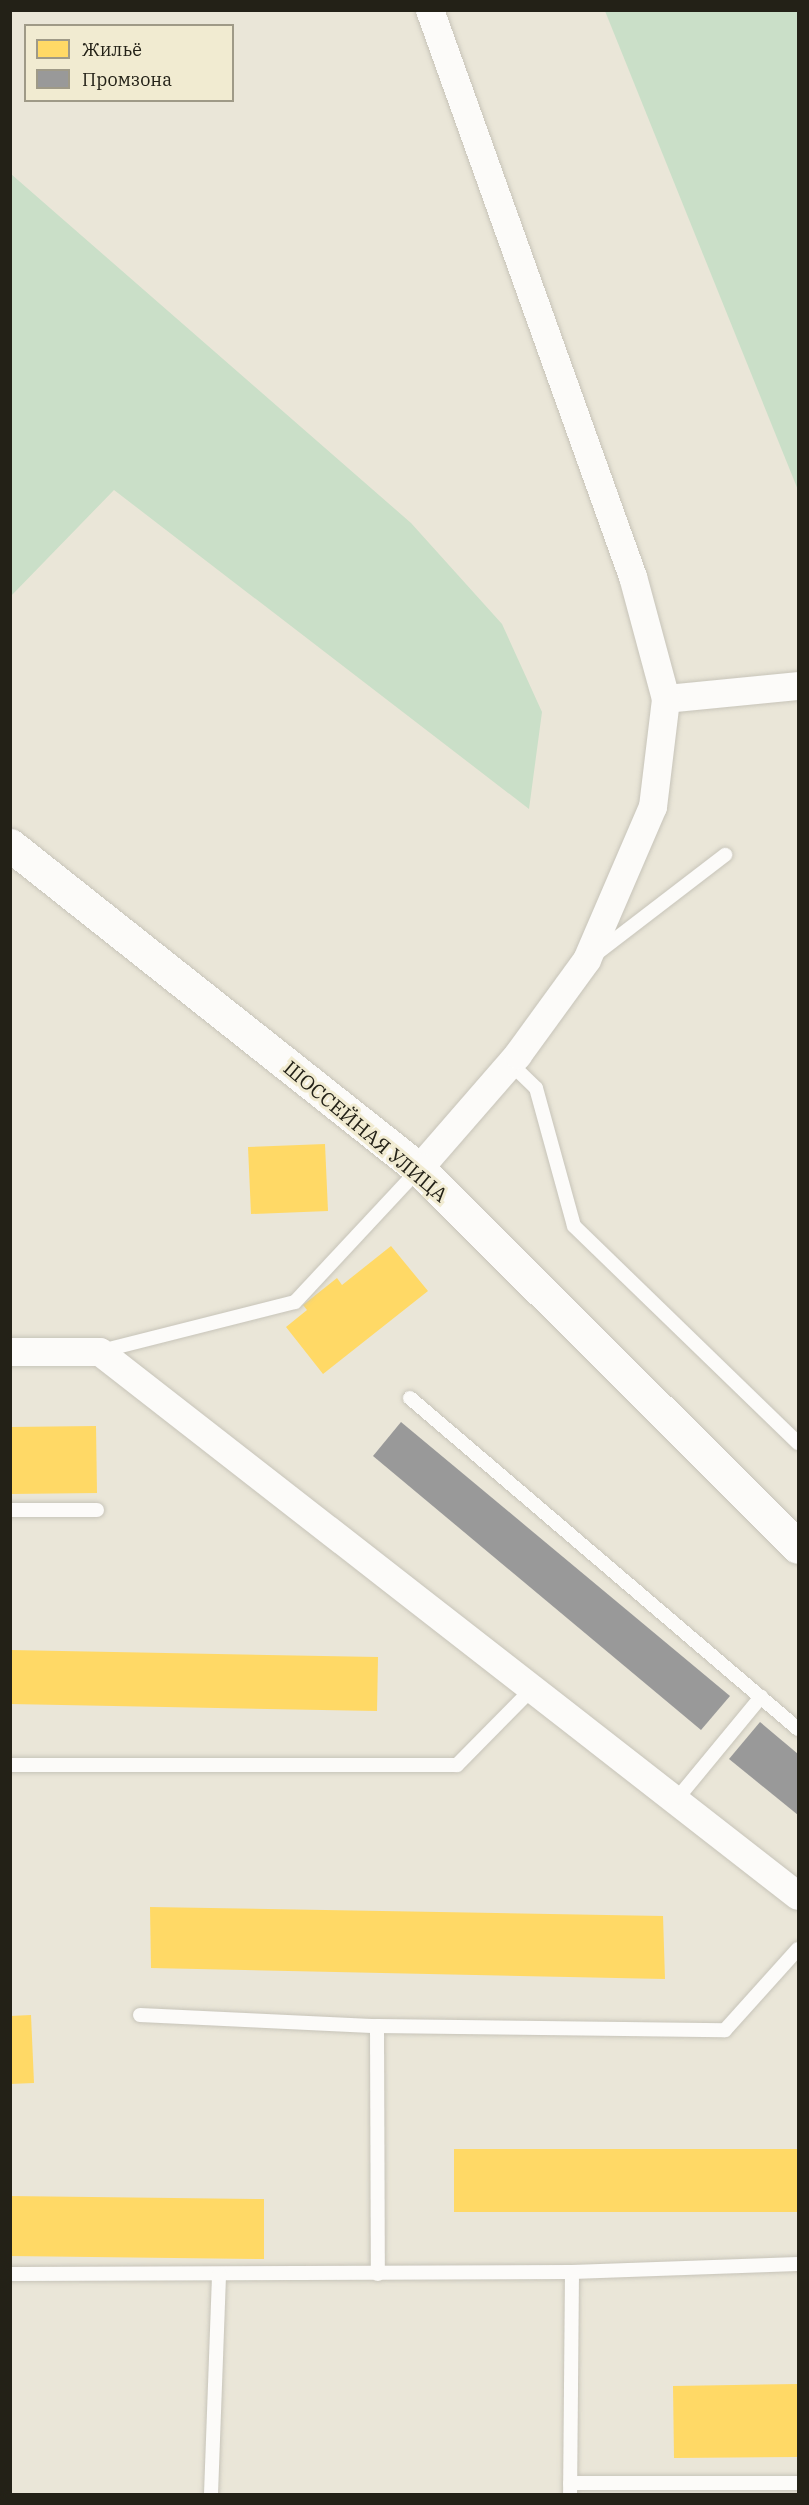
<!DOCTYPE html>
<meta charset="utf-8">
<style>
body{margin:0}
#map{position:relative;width:809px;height:2505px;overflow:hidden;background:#eae6d8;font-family:"IBM Plex Serif",serif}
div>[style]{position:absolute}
.green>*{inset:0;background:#cadfc8}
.homes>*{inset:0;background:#ffd966}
.industry>*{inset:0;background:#999}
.roads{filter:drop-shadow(0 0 2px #c7c4b9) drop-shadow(0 0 2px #c7c4b9)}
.lane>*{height:14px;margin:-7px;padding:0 7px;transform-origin:7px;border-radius:7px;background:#fcfbf9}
.street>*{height:28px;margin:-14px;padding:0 14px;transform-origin:14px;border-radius:14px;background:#fcfbf9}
.secondary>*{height:33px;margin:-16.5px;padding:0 16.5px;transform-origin:16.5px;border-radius:16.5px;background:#fcfbf9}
span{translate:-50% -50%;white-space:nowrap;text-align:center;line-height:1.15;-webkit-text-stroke:6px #f1ebd1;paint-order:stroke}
.street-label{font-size:20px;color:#232117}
.frame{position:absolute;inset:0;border:12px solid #232117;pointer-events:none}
.legend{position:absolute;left:24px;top:24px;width:210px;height:78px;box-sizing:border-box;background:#f1ebd1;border:2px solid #9f9a87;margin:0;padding:8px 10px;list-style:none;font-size:18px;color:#232117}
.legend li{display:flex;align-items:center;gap:12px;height:30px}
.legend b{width:30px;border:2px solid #9f9a87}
</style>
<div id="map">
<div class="green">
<i style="clip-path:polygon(605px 11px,798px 11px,798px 490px)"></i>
<i style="clip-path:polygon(11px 174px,411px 523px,502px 624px,542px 712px,529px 809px,114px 490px,11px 596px)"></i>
</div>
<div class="homes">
<i style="clip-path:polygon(325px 1144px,328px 1211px,251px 1214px,248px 1147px)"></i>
<i style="clip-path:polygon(391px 1246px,428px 1291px,323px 1374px,286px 1327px,307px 1310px,303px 1305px,337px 1278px,342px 1285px)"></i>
<i style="clip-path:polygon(96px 1426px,97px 1493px,10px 1494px,10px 1427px)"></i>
<i style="clip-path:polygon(10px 1650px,378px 1657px,377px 1711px,10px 1704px)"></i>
<i style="clip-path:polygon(150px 1907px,663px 1916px,665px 1979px,151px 1968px)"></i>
<i style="clip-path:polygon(31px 2015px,34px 2083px,10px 2084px,10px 2016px)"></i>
<i style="clip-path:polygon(454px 2149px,798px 2149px,798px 2212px,454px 2212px)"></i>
<i style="clip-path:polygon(10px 2196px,264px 2199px,264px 2259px,10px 2256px)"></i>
<i style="clip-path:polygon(798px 2384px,798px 2457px,674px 2458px,673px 2386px)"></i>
</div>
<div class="industry">
<i style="clip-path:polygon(401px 1422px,730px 1696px,701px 1730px,373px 1456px)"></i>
<i style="clip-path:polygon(760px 1722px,798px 1754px,798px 1815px,729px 1759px)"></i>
</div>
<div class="roads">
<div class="lane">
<i style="left:596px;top:954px;width:163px;rotate:-37.5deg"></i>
<i style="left:510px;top:1063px;width:36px;rotate:44deg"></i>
<i style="left:536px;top:1088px;width:143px;rotate:74.6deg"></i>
<i style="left:574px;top:1226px;width:312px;rotate:44.1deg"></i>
<i style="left:101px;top:1351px;width:200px;rotate:-14.2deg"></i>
<i style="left:295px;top:1302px;width:182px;rotate:-47deg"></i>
<i style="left:410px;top:1398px;width:510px;rotate:40.47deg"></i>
<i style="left:10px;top:1510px;width:87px"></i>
<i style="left:10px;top:1765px;width:447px"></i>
<i style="left:457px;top:1765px;width:108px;rotate:-45.4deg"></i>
<i style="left:676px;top:1800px;width:134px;rotate:-50.5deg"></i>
<i style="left:140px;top:2015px;width:237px;rotate:2.7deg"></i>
<i style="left:377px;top:2026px;width:348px;rotate:0.7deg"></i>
<i style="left:725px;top:2030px;width:109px;rotate:-48deg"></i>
<i style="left:377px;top:2026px;width:248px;rotate:89.8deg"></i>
<i style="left:572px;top:2272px;width:226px;rotate:-2deg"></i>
<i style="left:10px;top:2274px;width:562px;rotate:-0.2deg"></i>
<i style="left:572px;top:2272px;width:222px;rotate:90.5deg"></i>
<i style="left:570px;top:2483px;width:228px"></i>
<i style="left:211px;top:2494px;width:220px;rotate:-87.9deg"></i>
</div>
<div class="street">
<i style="left:666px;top:699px;width:133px;rotate:-5.6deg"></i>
<i style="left:419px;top:1169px;width:151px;rotate:-49deg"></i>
<i style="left:518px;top:1055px;width:117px;rotate:-54deg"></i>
<i style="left:587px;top:960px;width:167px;rotate:-66.7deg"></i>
<i style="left:653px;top:807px;width:109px;rotate:-83.1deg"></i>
<i style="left:666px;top:699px;width:126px;rotate:-105.1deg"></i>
<i style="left:633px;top:577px;width:602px;rotate:-109.7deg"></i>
<i style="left:10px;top:1352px;width:90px"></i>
<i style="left:100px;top:1352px;width:885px;rotate:37.93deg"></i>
</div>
<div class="secondary">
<i style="left:10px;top:845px;width:522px;rotate:38.39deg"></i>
<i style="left:419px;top:1169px;width:535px;rotate:44.92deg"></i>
</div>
</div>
<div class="street-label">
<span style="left:366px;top:1131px;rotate:40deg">ШОССЕЙНАЯ УЛИЦА</span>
</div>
<div class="frame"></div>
<ul class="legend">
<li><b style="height:16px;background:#ffd966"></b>Жильё</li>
<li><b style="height:16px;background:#999"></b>Промзона</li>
</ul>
</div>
